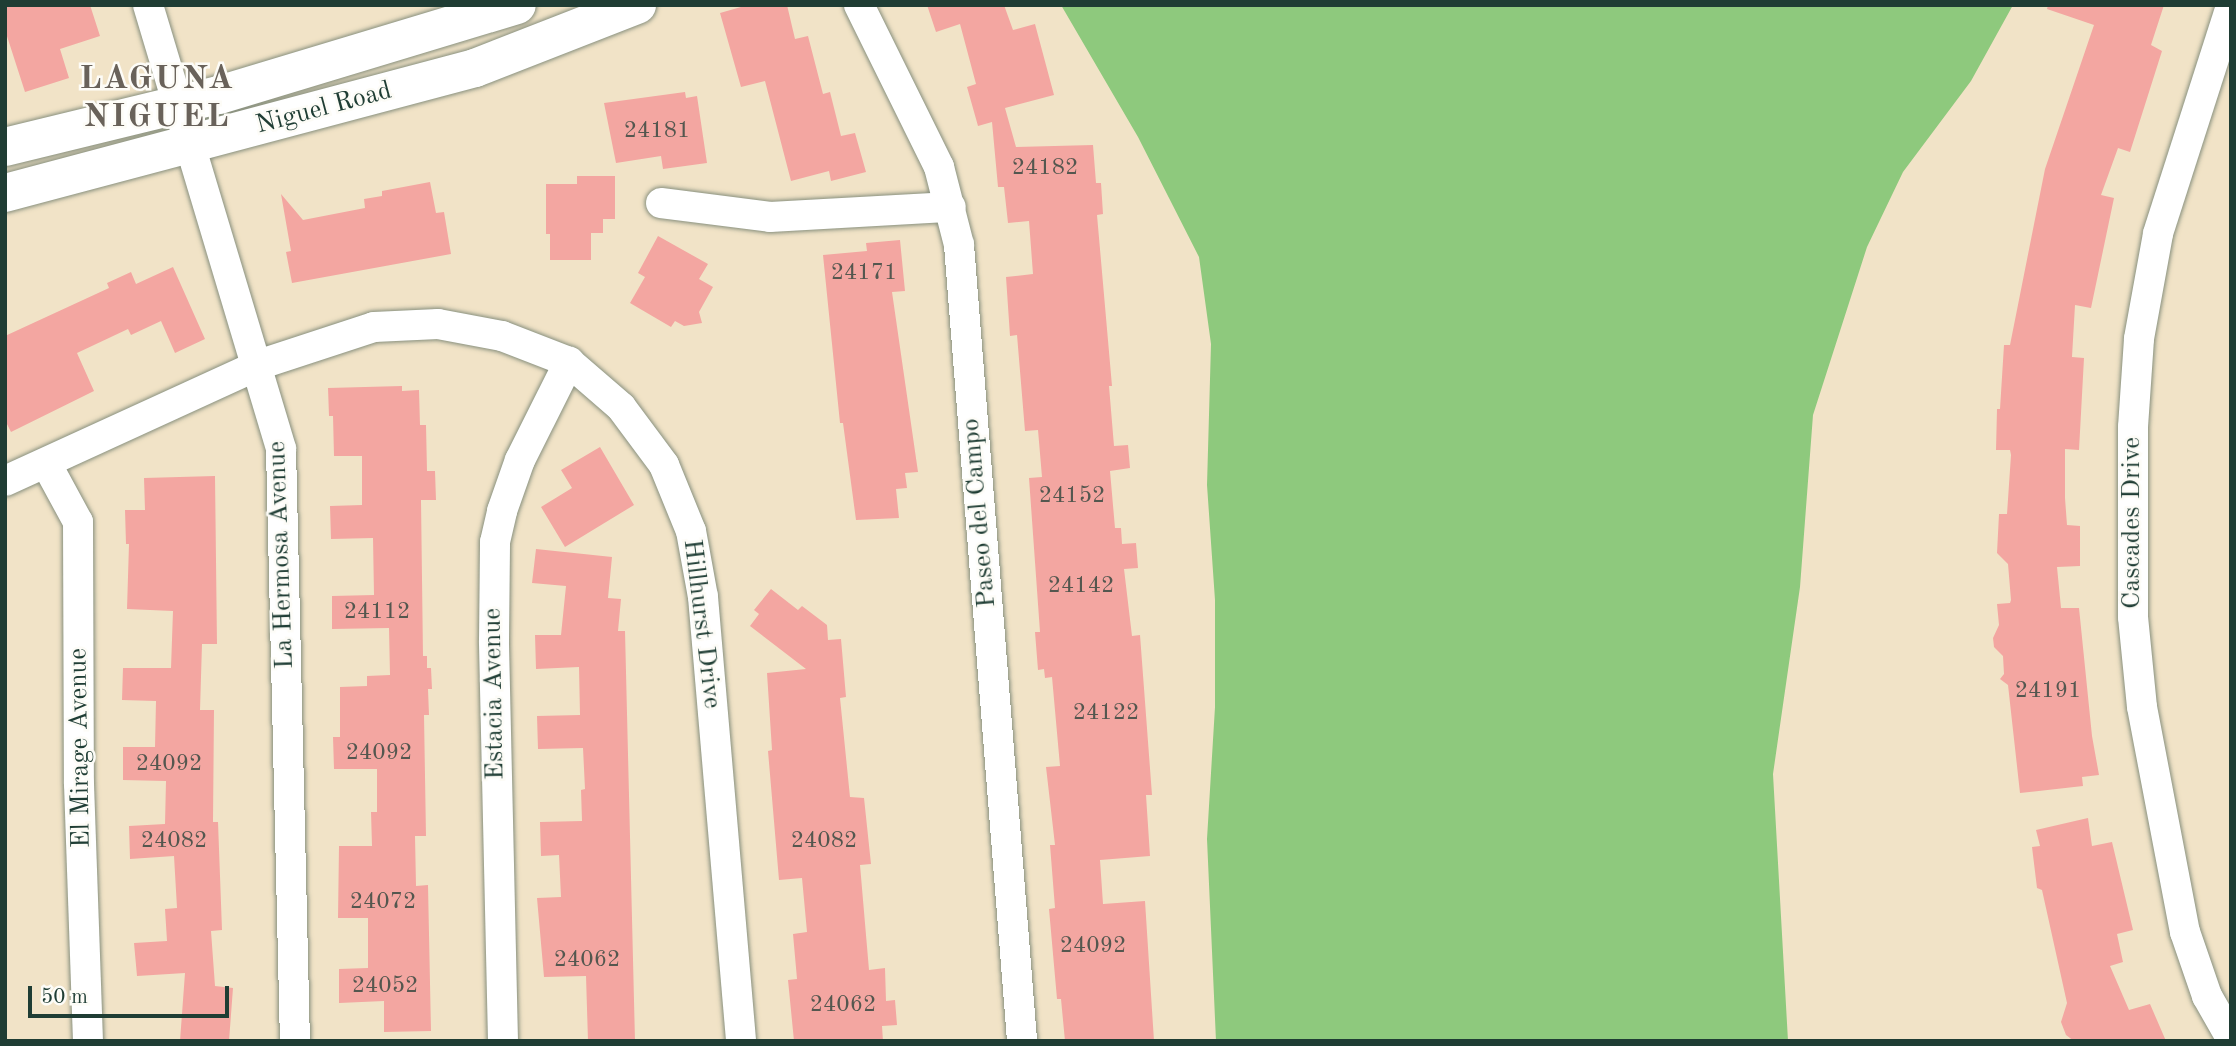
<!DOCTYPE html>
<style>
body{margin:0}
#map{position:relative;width:2236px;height:1046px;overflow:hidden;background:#f1e3c7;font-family:"Old Standard TT",serif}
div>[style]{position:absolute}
.green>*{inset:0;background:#8ec97d}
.building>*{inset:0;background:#f3a6a1}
.roads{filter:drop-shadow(0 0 2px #88907e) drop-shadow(0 0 2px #88907e)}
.minor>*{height:30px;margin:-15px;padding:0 15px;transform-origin:15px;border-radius:15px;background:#fff}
.major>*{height:38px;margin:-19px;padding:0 19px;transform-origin:19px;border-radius:19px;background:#fff}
span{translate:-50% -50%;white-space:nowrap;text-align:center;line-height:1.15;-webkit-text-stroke:5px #fdfcf7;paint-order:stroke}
.number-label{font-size:23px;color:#54574f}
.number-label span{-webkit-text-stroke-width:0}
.street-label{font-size:26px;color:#1f3d34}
.district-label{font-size:33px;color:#69625a;font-weight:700;letter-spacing:2px}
.frame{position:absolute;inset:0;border:7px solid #1f3d34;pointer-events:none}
.scale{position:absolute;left:28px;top:986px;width:201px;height:32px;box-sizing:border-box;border:4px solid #1f3d34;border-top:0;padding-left:9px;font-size:21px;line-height:24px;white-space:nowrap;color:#1f3d34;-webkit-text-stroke:5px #fdfcf7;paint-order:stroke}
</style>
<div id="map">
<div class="green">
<i style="clip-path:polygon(1061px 5px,2013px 5px,1971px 81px,1903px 172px,1867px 247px,1813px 415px,1800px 587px,1773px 774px,1788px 1041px,1216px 1041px,1207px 839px,1215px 707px,1215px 600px,1207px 485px,1211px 344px,1199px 257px,1138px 137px)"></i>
</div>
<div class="building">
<i style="clip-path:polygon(5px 5px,90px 5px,100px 36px,60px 49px,69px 78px,25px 92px,5px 30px)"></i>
<i style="clip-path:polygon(748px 5px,787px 5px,795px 39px,808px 36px,823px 94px,830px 92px,841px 136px,855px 133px,866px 172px,831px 181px,829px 171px,791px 181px,765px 81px,741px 87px,720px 13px)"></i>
<i style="clip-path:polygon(927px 5px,1004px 5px,1013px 30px,1035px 24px,1054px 95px,1005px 108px,1016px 147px,1093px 145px,1096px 183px,1101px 183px,1103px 214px,1097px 215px,1112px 386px,1109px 386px,1114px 446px,1128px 445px,1130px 468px,1110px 471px,1115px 528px,1121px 528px,1122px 544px,1136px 543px,1138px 568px,1124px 569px,1132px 636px,1140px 635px,1152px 795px,1146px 795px,1150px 856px,1100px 860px,1103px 904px,1145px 901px,1154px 1041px,1065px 1041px,1061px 999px,1057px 999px,1049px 909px,1055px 908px,1050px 845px,1055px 845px,1046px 767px,1060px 766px,1052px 677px,1045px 678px,1044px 669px,1038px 670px,1035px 632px,1040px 632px,1029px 478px,1042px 477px,1038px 430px,1025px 431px,1017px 335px,1010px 336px,1006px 277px,1033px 274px,1029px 221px,1008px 223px,1004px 187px,998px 187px,992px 122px,978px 126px,967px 87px,976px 84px,960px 24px,936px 32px)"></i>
<i style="clip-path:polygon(2048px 5px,2164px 5px,2151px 45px,2162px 51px,2130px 152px,2118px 148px,2101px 195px,2114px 198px,2091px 308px,2075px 305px,2072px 357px,2084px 358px,2079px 450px,2065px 449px,2065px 498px,2067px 525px,2080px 526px,2080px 566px,2057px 567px,2061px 608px,2079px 608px,2092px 736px,2099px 775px,2082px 777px,2083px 786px,2020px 793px,2008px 685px,2000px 679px,2004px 674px,2003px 656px,1994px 647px,1993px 638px,1999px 625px,1997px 604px,2010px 603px,2011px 600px,2008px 564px,1997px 553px,1999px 514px,2007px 514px,2011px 455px,2010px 450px,1996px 450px,1997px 409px,2000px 409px,2004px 345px,2010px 345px,2045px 169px,2094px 25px,2047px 9px)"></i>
<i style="clip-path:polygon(685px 92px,686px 98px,697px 96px,707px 163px,663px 169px,661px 156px,616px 163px,604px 103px)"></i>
<i style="clip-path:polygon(577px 176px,615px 176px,615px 219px,603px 219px,603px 233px,591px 233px,591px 260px,550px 260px,550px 234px,546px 234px,546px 184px,577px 184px)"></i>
<i style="clip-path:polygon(430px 182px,436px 213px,444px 212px,451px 254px,292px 283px,286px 252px,291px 251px,281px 194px,303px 220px,365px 208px,364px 199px,382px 196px,382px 191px)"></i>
<i style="clip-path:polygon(658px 236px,708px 264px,699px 279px,713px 287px,699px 312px,702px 323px,684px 326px,675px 321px,671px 327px,630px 303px,645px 277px,638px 273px)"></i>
<i style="clip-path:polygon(900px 240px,905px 291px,892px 292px,918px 472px,905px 473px,907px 488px,896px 489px,899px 518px,856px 520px,843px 423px,840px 423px,823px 255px,867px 251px,866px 243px)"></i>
<i style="clip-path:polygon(173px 267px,205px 339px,175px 353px,161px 321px,131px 335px,128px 329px,77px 353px,94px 391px,11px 432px,5px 420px,5px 336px,109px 288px,107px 283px,131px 272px,136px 284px)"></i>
<i style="clip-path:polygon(402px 386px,402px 391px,419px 390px,420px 425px,426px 425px,427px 471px,435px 471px,436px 500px,421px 500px,423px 656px,427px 656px,427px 668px,431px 668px,432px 689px,428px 689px,429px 715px,424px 715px,426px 836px,415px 836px,416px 886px,428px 885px,431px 1031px,384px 1032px,384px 1001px,339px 1003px,339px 969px,368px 968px,368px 918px,338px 918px,339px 846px,372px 846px,371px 812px,377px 812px,377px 769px,334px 769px,333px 737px,340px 737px,340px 687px,367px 686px,367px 676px,390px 675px,389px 628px,332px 629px,332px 596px,374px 595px,373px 538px,331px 539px,330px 506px,362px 505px,362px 456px,334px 456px,333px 416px,329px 416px,328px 388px)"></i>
<i style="clip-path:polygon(600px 447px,634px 505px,565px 547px,541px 507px,572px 488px,561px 470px)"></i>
<i style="clip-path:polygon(215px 476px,217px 644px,202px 644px,200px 710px,214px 710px,213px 822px,218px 822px,222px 930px,211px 931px,215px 986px,233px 988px,229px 1041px,180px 1041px,185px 973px,137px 976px,134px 943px,167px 941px,165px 909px,177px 908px,174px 856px,130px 859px,129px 826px,165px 824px,166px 781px,123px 780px,123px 747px,155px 747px,156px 701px,122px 700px,123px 668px,171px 668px,173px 611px,127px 609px,129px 544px,126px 544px,125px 510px,145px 510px,144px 478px)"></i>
<i style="clip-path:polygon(536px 549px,612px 557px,608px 598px,621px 599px,618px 631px,625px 631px,635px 1041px,588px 1041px,586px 976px,544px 977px,537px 898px,561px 897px,559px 855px,541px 856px,540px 822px,582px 821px,581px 790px,585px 789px,583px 748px,538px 749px,537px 716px,580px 715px,579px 667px,536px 669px,535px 635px,561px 635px,566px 586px,532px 583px)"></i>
<i style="clip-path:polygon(771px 589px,798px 610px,802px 606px,827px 625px,828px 640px,841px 639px,846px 697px,840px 698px,850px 797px,864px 798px,871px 864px,860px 865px,869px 970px,885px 968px,886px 1001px,895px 1000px,897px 1025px,882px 1026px,883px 1041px,794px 1041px,788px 980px,797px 979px,793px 934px,807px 932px,802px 878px,779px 880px,768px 751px,772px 750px,767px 673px,806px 669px,750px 626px,759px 614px,754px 610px)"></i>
<i style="clip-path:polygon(2088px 818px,2092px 846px,2112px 842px,2133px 930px,2117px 934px,2123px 962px,2110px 966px,2129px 1010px,2150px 1004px,2166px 1041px,2074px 1041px,2066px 1035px,2061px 1022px,2067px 1003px,2042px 890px,2037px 888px,2032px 847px,2040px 846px,2036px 830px)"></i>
</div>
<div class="roads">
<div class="minor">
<i style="left:148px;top:5px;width:463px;rotate:73.3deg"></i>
<i style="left:281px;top:449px;width:592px;rotate:88.65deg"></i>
<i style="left:859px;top:5px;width:181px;rotate:63.7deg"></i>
<i style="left:939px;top:167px;width:81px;rotate:75.6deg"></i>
<i style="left:959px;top:245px;width:798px;rotate:85.47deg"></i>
<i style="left:2231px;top:6px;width:239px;rotate:107.8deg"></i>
<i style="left:2158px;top:234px;width:107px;rotate:100.3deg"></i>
<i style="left:2139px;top:339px;width:88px;rotate:93.9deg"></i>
<i style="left:2133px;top:427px;width:190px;rotate:90deg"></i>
<i style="left:2133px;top:617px;width:90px;rotate:84.3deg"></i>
<i style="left:2142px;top:707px;width:229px;rotate:79.2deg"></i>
<i style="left:2185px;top:932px;width:68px;rotate:71deg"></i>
<i style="left:2207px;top:996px;width:48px;rotate:60.3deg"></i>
<i style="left:661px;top:203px;width:110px;rotate:7.3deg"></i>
<i style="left:770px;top:217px;width:181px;rotate:-3.2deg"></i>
<i style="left:46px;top:463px;width:67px;rotate:61.5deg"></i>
<i style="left:78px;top:522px;width:262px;rotate:89.8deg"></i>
<i style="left:79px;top:784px;width:257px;rotate:88deg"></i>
<i style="left:5px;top:481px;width:278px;rotate:-24.6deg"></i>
<i style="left:258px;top:365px;width:122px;rotate:-18.1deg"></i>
<i style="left:374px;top:327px;width:64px;rotate:-2.7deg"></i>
<i style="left:438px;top:324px;width:65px;rotate:10.6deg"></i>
<i style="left:502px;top:336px;width:72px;rotate:21.2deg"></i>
<i style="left:569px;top:362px;width:69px;rotate:40.9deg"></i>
<i style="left:621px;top:407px;width:72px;rotate:53.4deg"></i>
<i style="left:664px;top:465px;width:71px;rotate:67.8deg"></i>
<i style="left:691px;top:531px;width:67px;rotate:79.7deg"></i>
<i style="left:703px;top:597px;width:446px;rotate:85.1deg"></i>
<i style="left:503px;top:1041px;width:400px;rotate:-91.3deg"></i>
<i style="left:494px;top:641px;width:99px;rotate:-89.4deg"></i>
<i style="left:495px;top:542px;width:32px;rotate:-77deg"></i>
<i style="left:502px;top:511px;width:54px;rotate:-70.6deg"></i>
<i style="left:520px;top:460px;width:110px;rotate:-63.4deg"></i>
</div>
<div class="major">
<i style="left:5px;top:147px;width:220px;rotate:-13.7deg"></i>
<i style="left:219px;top:95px;width:311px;rotate:-16.8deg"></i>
<i style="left:5px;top:193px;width:486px;rotate:-14.9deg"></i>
<i style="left:475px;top:68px;width:174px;rotate:-21.3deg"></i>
</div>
</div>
<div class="number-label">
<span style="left:657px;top:131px">24181</span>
<span style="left:1045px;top:168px">24182</span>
<span style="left:864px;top:273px">24171</span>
<span style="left:1072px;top:496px">24152</span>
<span style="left:1081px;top:586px">24142</span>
<span style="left:377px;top:612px">24112</span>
<span style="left:2048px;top:691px">24191</span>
<span style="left:1106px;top:713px">24122</span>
<span style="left:379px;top:753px">24092</span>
<span style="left:169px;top:764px">24092</span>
<span style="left:174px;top:841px">24082</span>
<span style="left:824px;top:841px">24082</span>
<span style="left:383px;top:902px">24072</span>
<span style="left:1093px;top:946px">24092</span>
<span style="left:587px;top:960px">24062</span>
<span style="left:385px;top:986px">24052</span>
<span style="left:843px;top:1005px">24062</span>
</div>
<div class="street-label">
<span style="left:324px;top:109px;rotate:-15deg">Niguel Road</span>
<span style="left:980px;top:513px;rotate:-95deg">Paseo del Campo</span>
<span style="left:2133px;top:523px;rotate:-90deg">Cascades Drive</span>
<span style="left:282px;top:555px;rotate:-92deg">La Hermosa Avenue</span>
<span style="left:701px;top:624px;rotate:83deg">Hillhurst Drive</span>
<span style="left:495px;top:694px;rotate:-91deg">Estacia Avenue</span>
<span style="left:81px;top:748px;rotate:-91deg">El Mirage Avenue</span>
</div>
<div class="district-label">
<span style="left:157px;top:99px">LAGUNA<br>NIGUEL</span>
</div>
<div class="frame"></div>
<div class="scale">50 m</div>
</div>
